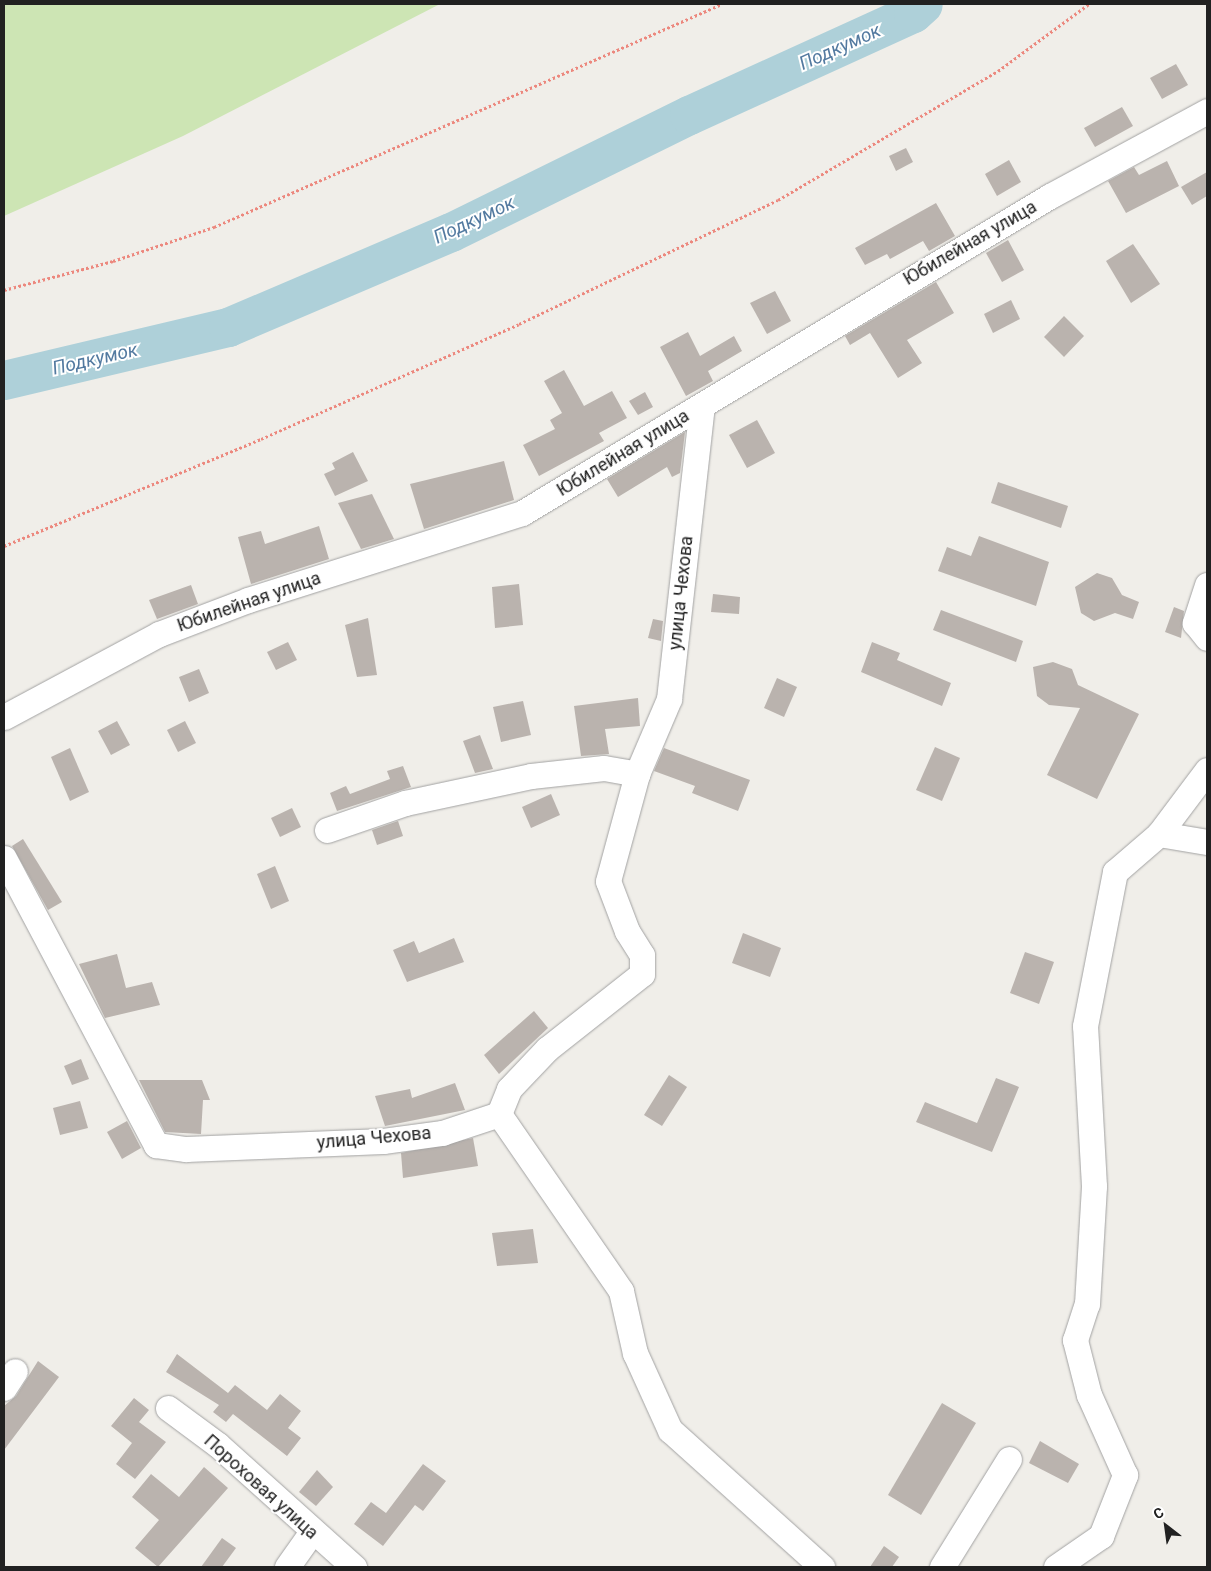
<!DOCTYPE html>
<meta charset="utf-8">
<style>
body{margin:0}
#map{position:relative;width:1211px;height:1571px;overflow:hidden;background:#f0eee9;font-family:Roboto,sans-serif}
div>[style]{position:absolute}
.grass>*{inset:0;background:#cde5b4}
.river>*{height:39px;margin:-19.5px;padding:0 19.5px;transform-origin:19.5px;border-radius:19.5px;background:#aed0d9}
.building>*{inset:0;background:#bab3ae}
.path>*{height:3px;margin-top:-1.5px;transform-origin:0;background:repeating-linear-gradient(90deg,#ec887e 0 2.5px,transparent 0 5px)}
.roads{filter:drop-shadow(0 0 1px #a2a2a2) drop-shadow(0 0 1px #a2a2a2)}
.street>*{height:25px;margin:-12.5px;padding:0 12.5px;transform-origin:12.5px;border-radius:12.5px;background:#fff}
span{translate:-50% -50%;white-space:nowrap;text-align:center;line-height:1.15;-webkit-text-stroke:4px #fff;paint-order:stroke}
.street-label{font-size:18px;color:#212121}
.water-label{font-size:19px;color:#537aa0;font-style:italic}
.frame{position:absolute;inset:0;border:5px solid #212121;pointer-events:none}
.north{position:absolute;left:1141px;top:1501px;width:50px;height:50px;-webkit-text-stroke:4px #fff;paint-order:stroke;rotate:330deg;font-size:14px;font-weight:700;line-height:20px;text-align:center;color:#212121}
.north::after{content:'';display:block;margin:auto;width:18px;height:22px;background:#212121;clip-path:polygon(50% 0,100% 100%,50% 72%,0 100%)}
</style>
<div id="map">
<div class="grass">
<i style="clip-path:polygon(4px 4px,440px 4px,183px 136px,4px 216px)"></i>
</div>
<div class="river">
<i style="left:4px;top:380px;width:230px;rotate:-13.3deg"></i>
<i style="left:228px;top:327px;width:242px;rotate:-23.1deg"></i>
<i style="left:451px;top:232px;width:265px;rotate:-26.2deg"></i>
<i style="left:689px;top:115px;width:246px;rotate:-24.5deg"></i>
<i style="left:913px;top:13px;width:13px;rotate:-42deg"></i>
</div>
<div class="building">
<i style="clip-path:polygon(1176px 64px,1188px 85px,1162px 99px,1150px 78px)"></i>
<i style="clip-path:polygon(1122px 107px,1133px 126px,1095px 147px,1084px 128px)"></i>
<i style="clip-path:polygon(906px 148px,913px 162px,896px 171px,889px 156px)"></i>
<i style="clip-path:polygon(1009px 160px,1021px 182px,997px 196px,985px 174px)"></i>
<i style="clip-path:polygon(1167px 161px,1179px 186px,1126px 213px,1108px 181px,1134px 167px,1139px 175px)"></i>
<i style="clip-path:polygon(1207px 172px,1207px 196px,1192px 205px,1181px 187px)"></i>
<i style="clip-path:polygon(936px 203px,955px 236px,929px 251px,923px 241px,890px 259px,887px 254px,865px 265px,855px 248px)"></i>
<i style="clip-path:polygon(1008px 240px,1024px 270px,1002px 282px,986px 253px)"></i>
<i style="clip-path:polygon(1133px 244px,1160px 284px,1131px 303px,1106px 261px)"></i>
<i style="clip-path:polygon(936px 282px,954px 313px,907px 340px,922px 363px,898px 378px,870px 333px,850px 345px,845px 336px)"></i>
<i style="clip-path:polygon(775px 291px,791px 321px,767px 334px,750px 303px)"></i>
<i style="clip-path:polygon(1011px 300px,1020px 319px,993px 333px,984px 314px)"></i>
<i style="clip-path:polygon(1064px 316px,1084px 336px,1064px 357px,1044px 337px)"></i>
<i style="clip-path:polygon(688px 332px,700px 356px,734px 336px,742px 351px,708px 371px,713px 381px,686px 396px,660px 347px)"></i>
<i style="clip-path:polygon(564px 370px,584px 406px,612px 391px,627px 418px,599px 433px,604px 441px,539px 476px,523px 445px,555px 429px,550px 420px,562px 413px,544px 381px)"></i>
<i style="clip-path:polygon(645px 392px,653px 407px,638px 415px,629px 401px)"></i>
<i style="clip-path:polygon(757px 420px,775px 453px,747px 468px,729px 435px)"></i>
<i style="clip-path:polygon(685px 432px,680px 473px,672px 477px,667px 467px,618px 497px,607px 479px)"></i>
<i style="clip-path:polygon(353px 452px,368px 481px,335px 496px,324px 474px,335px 469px,332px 463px)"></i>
<i style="clip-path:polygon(504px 461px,514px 500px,424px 529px,410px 484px)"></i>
<i style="clip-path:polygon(998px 482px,1068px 506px,1061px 528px,991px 503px)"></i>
<i style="clip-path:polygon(372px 494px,394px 539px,361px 549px,338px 503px)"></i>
<i style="clip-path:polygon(319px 526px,329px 559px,251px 584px,238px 537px,261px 531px,265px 544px)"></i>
<i style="clip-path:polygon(979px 536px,1049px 562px,1036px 606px,938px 571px,947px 547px,971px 556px)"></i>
<i style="clip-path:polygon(1097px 573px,1112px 578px,1122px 595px,1139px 602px,1133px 619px,1115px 613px,1094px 621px,1081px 613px,1075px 587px)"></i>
<i style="clip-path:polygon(519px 584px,523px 625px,495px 628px,492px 587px)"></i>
<i style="clip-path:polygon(191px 585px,198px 604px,157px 619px,149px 600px)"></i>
<i style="clip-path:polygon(713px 594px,740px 597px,739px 614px,711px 612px)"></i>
<i style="clip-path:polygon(1174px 607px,1184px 611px,1181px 638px,1165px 632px)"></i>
<i style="clip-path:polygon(941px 610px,1023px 641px,1016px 662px,933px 630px)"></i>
<i style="clip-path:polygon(368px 618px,377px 675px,357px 677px,345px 625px)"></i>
<i style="clip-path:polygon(653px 619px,663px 621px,661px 641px,648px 638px)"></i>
<i style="clip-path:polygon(288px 642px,297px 660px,276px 670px,267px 652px)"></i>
<i style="clip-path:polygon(872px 642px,900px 653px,897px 660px,951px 683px,942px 706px,861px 672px)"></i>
<i style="clip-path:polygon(1053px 662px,1072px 669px,1078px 685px,1139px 714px,1097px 799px,1047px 775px,1080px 708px,1049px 705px,1037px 696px,1033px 667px)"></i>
<i style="clip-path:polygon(199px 669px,209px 693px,189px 702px,179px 677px)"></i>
<i style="clip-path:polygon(777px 678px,797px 687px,784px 717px,764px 708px)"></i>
<i style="clip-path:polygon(638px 698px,640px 726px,605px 729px,609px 754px,581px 756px,574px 706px)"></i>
<i style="clip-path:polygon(523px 701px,531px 735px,501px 742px,493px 707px)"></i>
<i style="clip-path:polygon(117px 721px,130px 745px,111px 755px,98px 731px)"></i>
<i style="clip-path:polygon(185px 721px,196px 743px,178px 752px,167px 730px)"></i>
<i style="clip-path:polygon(480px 735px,493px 769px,475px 773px,463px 741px)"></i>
<i style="clip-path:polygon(935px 747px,960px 758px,942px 801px,916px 790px)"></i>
<i style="clip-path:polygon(70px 748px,89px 792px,70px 801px,51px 757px)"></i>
<i style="clip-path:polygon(664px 748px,750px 780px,738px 811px,692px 793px,695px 786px,654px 771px)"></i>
<i style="clip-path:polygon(403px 766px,411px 787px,337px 811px,330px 793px,346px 786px,350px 794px,390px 779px,387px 771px)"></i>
<i style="clip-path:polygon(551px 794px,560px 815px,531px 828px,522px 807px)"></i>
<i style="clip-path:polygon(292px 808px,301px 827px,280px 837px,271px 818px)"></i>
<i style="clip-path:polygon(398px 821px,403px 836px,377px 845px,372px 830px)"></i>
<i style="clip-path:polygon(23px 839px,62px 902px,48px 910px,12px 846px)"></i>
<i style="clip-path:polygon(275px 866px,289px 901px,271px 909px,257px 874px)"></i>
<i style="clip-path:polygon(743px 933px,781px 948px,770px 977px,732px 963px)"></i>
<i style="clip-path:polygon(454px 938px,464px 962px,407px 982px,393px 950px,414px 941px,419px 953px)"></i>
<i style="clip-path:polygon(1025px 952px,1054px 962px,1039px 1004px,1010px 993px)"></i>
<i style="clip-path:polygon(117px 954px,126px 988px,152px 982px,160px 1005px,105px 1018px,79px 964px)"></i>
<i style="clip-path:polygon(534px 1011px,548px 1028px,499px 1074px,484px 1055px)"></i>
<i style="clip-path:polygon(81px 1059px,89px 1079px,72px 1085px,64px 1066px)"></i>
<i style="clip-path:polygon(669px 1075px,687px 1087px,662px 1126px,644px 1115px)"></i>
<i style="clip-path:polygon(996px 1078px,1019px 1087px,992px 1152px,916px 1122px,925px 1102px,977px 1123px)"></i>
<i style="clip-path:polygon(139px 1080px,202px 1080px,210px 1100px,203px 1100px,201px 1134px,165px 1132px)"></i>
<i style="clip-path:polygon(455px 1083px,465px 1110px,385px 1126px,375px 1096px,410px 1089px,412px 1098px)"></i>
<i style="clip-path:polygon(80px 1101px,88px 1128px,60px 1135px,53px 1108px)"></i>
<i style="clip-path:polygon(127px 1121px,141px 1148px,122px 1159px,107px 1132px)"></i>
<i style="clip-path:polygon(473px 1138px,478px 1166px,403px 1178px,401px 1153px)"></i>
<i style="clip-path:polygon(533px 1229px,538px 1263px,497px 1266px,492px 1233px)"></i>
<i style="clip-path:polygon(177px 1354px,228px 1393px,235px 1385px,267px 1410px,280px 1394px,301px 1411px,288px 1428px,301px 1438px,287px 1456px,233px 1414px,226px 1422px,213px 1412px,219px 1405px,166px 1372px)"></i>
<i style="clip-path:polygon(38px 1361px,59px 1377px,4px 1450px,4px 1406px,16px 1396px)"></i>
<i style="clip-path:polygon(134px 1398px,149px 1410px,139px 1422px,166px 1442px,135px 1479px,116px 1464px,132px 1443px,111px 1426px)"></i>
<i style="clip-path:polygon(942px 1403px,976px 1423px,921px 1515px,888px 1495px)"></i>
<i style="clip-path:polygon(1040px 1441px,1079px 1464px,1068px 1483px,1029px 1463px)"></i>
<i style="clip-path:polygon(423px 1464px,446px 1481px,423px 1511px,415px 1505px,383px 1546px,354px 1524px,371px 1502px,386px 1513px)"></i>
<i style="clip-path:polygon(204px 1467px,228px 1488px,158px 1567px,135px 1548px,159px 1520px,132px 1497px,151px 1474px,179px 1497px)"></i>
<i style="clip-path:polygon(317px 1470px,333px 1487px,316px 1506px,299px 1492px)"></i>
<i style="clip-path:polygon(222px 1538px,236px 1548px,222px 1567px,201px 1567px)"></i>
<i style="clip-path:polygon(884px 1546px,899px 1557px,892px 1567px,870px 1567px)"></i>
</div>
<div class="path">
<i style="left:4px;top:290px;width:113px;rotate:-14.9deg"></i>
<i style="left:113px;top:261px;width:107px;rotate:-18.6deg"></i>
<i style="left:214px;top:227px;width:555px;rotate:-23.7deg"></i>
<i style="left:4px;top:546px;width:278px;rotate:-22.6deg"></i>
<i style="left:261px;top:439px;width:282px;rotate:-24deg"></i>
<i style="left:519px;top:324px;width:287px;rotate:-25.6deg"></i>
<i style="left:778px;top:200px;width:255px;rotate:-30.4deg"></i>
<i style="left:998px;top:71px;width:113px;rotate:-36.4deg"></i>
</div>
<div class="roads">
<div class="street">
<i style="left:1207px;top:585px;width:40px;rotate:108deg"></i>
<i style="left:1195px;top:623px;width:19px;rotate:51deg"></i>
<i style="left:4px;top:717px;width:176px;rotate:-28.2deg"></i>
<i style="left:159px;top:634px;width:95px;rotate:-20.9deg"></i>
<i style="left:248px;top:600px;width:287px;rotate:-17.6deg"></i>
<i style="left:522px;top:513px;width:616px;rotate:-30.98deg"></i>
<i style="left:1050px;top:196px;width:179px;rotate:-28.4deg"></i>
<i style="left:327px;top:830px;width:83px;rotate:-19.1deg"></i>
<i style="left:405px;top:803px;width:129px;rotate:-12.1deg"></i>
<i style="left:531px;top:776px;width:73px;rotate:-6.3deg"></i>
<i style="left:604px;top:768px;width:34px;rotate:10deg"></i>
<i style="left:1159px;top:834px;width:49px;rotate:9.5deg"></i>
<i style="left:4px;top:858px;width:325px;rotate:62.1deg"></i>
<i style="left:156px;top:1145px;width:30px;rotate:8deg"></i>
<i style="left:186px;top:1149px;width:197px;rotate:-2.3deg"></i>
<i style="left:383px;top:1141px;width:60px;rotate:-7.7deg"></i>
<i style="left:442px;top:1133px;width:60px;rotate:-18.4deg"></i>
<i style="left:499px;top:1114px;width:27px;rotate:-68deg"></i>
<i style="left:509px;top:1089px;width:55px;rotate:-46.5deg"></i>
<i style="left:547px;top:1049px;width:121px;rotate:-38.3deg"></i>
<i style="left:642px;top:974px;width:19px;rotate:-90deg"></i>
<i style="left:642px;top:955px;width:28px;rotate:-122deg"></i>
<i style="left:627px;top:931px;width:53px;rotate:-110.8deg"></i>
<i style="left:608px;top:881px;width:111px;rotate:-74.8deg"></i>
<i style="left:637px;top:774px;width:82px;rotate:-66.9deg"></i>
<i style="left:669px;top:699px;width:295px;rotate:-83.6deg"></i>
<i style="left:499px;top:1114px;width:215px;rotate:55.4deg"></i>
<i style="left:621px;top:1291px;width:64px;rotate:77.3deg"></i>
<i style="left:635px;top:1353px;width:85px;rotate:65.6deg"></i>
<i style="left:670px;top:1430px;width:205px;rotate:42deg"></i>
<i style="left:4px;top:1388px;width:20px;rotate:-57deg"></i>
<i style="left:168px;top:1408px;width:62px;rotate:36.5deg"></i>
<i style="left:218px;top:1445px;width:183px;rotate:41.9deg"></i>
<i style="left:287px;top:1567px;width:42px;rotate:-54.8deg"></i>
<i style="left:942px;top:1567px;width:127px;rotate:-58.2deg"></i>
<i style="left:1056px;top:1567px;width:55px;rotate:-34.6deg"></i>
<i style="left:1101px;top:1536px;width:66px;rotate:-68.5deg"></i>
<i style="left:1125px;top:1475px;width:88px;rotate:-114.2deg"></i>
<i style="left:1089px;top:1395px;width:57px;rotate:-104.3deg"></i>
<i style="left:1075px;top:1340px;width:38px;rotate:-72deg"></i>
<i style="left:1087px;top:1304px;width:118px;rotate:-86.6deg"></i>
<i style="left:1094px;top:1186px;width:160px;rotate:-93.2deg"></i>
<i style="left:1085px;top:1026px;width:157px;rotate:-79deg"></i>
<i style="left:1115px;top:872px;width:58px;rotate:-40.8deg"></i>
<i style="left:1159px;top:834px;width:80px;rotate:-53.1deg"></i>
</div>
</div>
<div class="street-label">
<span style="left:970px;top:243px;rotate:-30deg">Юбилейная улица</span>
<span style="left:623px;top:453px;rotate:-31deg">Юбилейная улица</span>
<span style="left:681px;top:593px;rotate:-84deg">улица Чехова</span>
<span style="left:249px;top:602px;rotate:-19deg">Юбилейная улица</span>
<span style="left:374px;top:1138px;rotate:-5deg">улица Чехова</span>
<span style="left:261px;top:1487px;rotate:42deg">Пороховая улица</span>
</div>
<div class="water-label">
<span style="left:840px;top:47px;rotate:-24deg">Подкумок</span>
<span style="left:474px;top:220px;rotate:-25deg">Подкумок</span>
<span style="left:95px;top:359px;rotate:-13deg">Подкумок</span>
</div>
<div class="frame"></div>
<div class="north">С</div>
</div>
